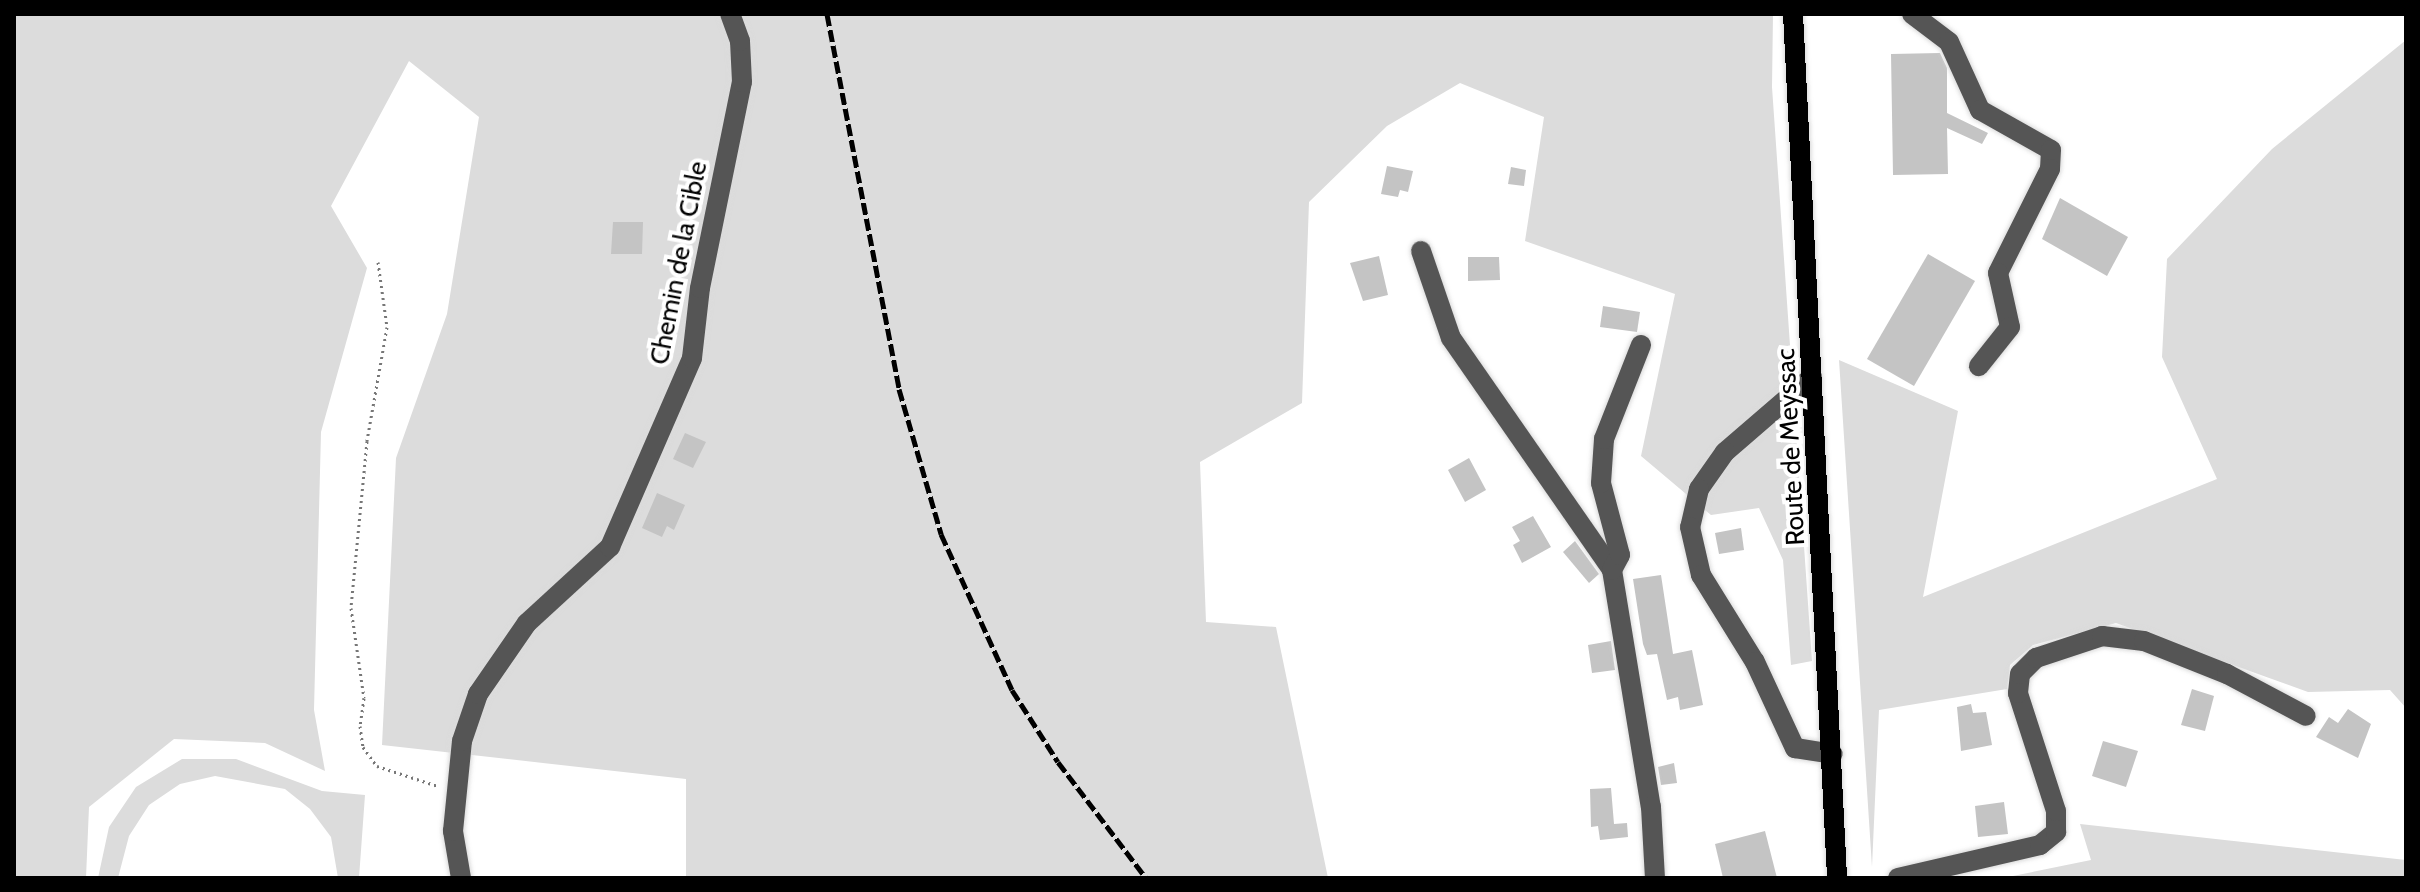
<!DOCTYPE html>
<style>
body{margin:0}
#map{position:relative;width:2420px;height:892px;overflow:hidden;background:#fff;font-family:Cabin,sans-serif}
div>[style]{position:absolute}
.green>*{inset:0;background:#dcdcdc}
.building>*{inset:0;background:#c4c4c4}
.path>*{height:3px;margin-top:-1.5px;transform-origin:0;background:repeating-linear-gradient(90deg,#777 0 2px,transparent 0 6px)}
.roads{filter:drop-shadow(0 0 2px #dbdbdb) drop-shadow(0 0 2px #dbdbdb)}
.minor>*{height:20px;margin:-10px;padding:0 10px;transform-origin:10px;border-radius:10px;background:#555}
.major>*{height:20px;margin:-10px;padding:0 10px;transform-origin:10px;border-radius:10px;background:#000}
.rail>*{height:5px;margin-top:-2.5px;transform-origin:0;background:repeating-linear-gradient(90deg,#000 0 12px,transparent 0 16px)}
span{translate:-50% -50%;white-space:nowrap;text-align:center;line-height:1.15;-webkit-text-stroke:8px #fff;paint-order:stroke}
.street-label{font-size:26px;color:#000}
.frame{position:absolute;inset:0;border:16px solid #000;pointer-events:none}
</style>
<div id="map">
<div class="green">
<i style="clip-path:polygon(14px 14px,1773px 14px,1772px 87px,1812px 661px,1791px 665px,1783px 560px,1759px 508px,1711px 515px,1641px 456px,1675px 294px,1525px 241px,1544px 117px,1460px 83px,1387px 126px,1309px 202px,1302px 403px,1200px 462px,1206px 622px,1276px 627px,1328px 878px,686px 878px,686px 779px,382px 745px,396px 458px,447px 314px,479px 117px,409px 61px,331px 206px,367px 268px,321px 432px,314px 710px,325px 771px,265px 743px,174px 739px,89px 807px,86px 878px,14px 878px)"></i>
<i style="clip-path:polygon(2406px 40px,2406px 708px,2390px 690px,2308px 692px,2116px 623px,2033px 645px,2010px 665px,2007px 689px,1879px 710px,1872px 867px,1839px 360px,1958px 411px,1923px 597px,2217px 479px,2162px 357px,2167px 259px,2272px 149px)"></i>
<i style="clip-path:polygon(182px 759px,236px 759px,322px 791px,365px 795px,359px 878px,338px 878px,331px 837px,310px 809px,285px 789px,215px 776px,180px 784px,149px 805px,129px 836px,118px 878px,98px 878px,109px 827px,136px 787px)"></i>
<i style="clip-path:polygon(2080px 824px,2406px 860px,2406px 878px,2003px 878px,2091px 860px)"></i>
</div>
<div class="building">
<i style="clip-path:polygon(1940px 53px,1947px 68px,1947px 113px,1988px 133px,1982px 144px,1947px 128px,1948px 174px,1893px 175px,1891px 54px)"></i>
<i style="clip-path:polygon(1387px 166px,1413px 171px,1408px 192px,1400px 190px,1398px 197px,1381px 194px)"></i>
<i style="clip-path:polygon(1511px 167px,1526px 170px,1524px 186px,1508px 184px)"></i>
<i style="clip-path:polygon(2060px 198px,2128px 237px,2107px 276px,2042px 239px)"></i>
<i style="clip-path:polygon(613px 222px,643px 222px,642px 254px,611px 254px)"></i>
<i style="clip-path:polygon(1928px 254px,1975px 281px,1914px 386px,1867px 359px)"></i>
<i style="clip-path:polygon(1379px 256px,1388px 295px,1363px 301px,1350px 263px)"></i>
<i style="clip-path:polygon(1468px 257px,1499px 257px,1500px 280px,1468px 281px)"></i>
<i style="clip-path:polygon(1603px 306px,1640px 312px,1637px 332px,1600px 327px)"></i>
<i style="clip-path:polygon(685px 433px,706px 442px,693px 468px,673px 459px)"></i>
<i style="clip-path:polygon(1469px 458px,1486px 490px,1465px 502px,1448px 470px)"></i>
<i style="clip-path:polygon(657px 493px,685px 505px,674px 530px,667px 526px,662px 537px,642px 528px)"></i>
<i style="clip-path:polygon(1533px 516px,1551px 547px,1522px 563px,1513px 545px,1520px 541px,1512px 527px)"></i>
<i style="clip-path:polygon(1741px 528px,1744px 550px,1719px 554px,1715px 533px)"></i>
<i style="clip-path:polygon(1575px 541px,1599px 574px,1589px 583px,1563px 552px)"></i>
<i style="clip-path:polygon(1661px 575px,1673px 654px,1692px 650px,1703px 705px,1680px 710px,1678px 697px,1667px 700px,1657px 654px,1647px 655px,1643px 644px,1633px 579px)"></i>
<i style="clip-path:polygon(1611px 641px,1615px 670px,1592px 673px,1588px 645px)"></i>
<i style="clip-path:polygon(2192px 689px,2214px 696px,2205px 731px,2181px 725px)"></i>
<i style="clip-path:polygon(1971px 704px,1973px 713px,1986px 712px,1992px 745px,1961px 751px,1957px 707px)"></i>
<i style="clip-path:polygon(2348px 709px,2371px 724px,2358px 758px,2316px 737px,2329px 717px,2338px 723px)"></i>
<i style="clip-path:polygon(2103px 741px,2138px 751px,2126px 787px,2092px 776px)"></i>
<i style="clip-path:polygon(1674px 763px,1677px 783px,1661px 785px,1658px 767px)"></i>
<i style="clip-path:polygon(1611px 788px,1614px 824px,1627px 823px,1628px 837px,1600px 840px,1598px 826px,1591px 827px,1590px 789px)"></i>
<i style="clip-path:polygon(2004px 802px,2008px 834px,1978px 837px,1975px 806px)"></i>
<i style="clip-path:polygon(1765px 831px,1777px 878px,1723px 878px,1715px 844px)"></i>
</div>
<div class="path">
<i style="left:378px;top:262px;width:66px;rotate:82.1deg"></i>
<i style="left:387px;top:327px;width:116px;rotate:100deg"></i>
<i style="left:367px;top:441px;width:168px;rotate:95.5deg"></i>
<i style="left:351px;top:608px;width:91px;rotate:81.8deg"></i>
<i style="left:364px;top:698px;width:28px;rotate:98deg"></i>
<i style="left:360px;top:726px;width:21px;rotate:82deg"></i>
<i style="left:363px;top:747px;width:24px;rotate:54deg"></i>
<i style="left:377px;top:766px;width:64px;rotate:18.2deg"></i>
</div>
<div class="roads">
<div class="minor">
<i style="left:1912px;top:14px;width:46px;rotate:37.1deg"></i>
<i style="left:1949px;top:42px;width:75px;rotate:65.5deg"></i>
<i style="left:1980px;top:110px;width:81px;rotate:29.4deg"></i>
<i style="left:2051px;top:150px;width:19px;rotate:93deg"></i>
<i style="left:2050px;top:169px;width:116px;rotate:116.6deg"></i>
<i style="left:1998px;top:273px;width:55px;rotate:77.5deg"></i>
<i style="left:2010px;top:327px;width:50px;rotate:128.5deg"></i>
<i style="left:1421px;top:251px;width:92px;rotate:71deg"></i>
<i style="left:1451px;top:338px;width:282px;rotate:55.2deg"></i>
<i style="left:1612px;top:570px;width:240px;rotate:80.7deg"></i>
<i style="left:1651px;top:807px;width:71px;rotate:86.8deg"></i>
<i style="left:1812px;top:377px;width:115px;rotate:139.2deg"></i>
<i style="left:1725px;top:452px;width:45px;rotate:125.1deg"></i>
<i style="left:1699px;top:489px;width:39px;rotate:103deg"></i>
<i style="left:1690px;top:527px;width:49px;rotate:77.1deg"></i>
<i style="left:1701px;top:575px;width:102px;rotate:58.2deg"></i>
<i style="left:1755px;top:662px;width:95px;rotate:65.1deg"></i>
<i style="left:1795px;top:748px;width:38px;rotate:9deg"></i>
<i style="left:1612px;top:570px;width:17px;rotate:-62deg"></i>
<i style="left:1620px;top:555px;width:74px;rotate:-104.8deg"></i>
<i style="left:1601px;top:483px;width:44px;rotate:-86.1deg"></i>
<i style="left:1604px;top:439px;width:101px;rotate:-68.5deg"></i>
<i style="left:461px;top:878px;width:48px;rotate:-99.7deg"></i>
<i style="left:453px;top:831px;width:90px;rotate:-84.3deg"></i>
<i style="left:462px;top:741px;width:50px;rotate:-71.2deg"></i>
<i style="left:478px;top:694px;width:86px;rotate:-55.4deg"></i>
<i style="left:527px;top:623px;width:113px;rotate:-42.5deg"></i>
<i style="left:610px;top:547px;width:206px;rotate:-66.5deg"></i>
<i style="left:692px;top:358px;width:70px;rotate:-83.5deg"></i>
<i style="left:700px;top:288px;width:210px;rotate:-78.5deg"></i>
<i style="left:742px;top:82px;width:41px;rotate:-92.8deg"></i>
<i style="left:740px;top:41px;width:29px;rotate:-110deg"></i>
<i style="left:1898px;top:878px;width:146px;rotate:-13.1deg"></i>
<i style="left:2040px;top:845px;width:21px;rotate:-39deg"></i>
<i style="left:2056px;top:832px;width:21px;rotate:-90deg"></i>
<i style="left:2056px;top:811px;width:124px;rotate:-107.9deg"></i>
<i style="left:2018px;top:693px;width:19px;rotate:-84deg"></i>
<i style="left:2020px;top:674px;width:23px;rotate:-45deg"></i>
<i style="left:2036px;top:658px;width:70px;rotate:-18.4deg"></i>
<i style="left:2102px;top:636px;width:42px;rotate:6.8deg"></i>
<i style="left:2144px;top:641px;width:89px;rotate:21.7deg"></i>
<i style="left:2227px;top:674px;width:89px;rotate:28deg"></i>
</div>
<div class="major">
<i style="left:1793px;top:14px;width:865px;rotate:87.08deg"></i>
</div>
</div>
<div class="rail">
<i style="left:827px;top:14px;width:382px;rotate:79.1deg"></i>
<i style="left:899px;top:389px;width:151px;rotate:73.8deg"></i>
<i style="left:941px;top:534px;width:171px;rotate:65.5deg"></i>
<i style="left:1012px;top:690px;width:85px;rotate:57.4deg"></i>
<i style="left:1058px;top:762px;width:146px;rotate:52.8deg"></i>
</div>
<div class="street-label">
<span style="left:679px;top:263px;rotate:-79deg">Chemin de la Cible</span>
<span style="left:1791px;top:447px;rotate:-93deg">Route de Meyssac</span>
</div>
<div class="frame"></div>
</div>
